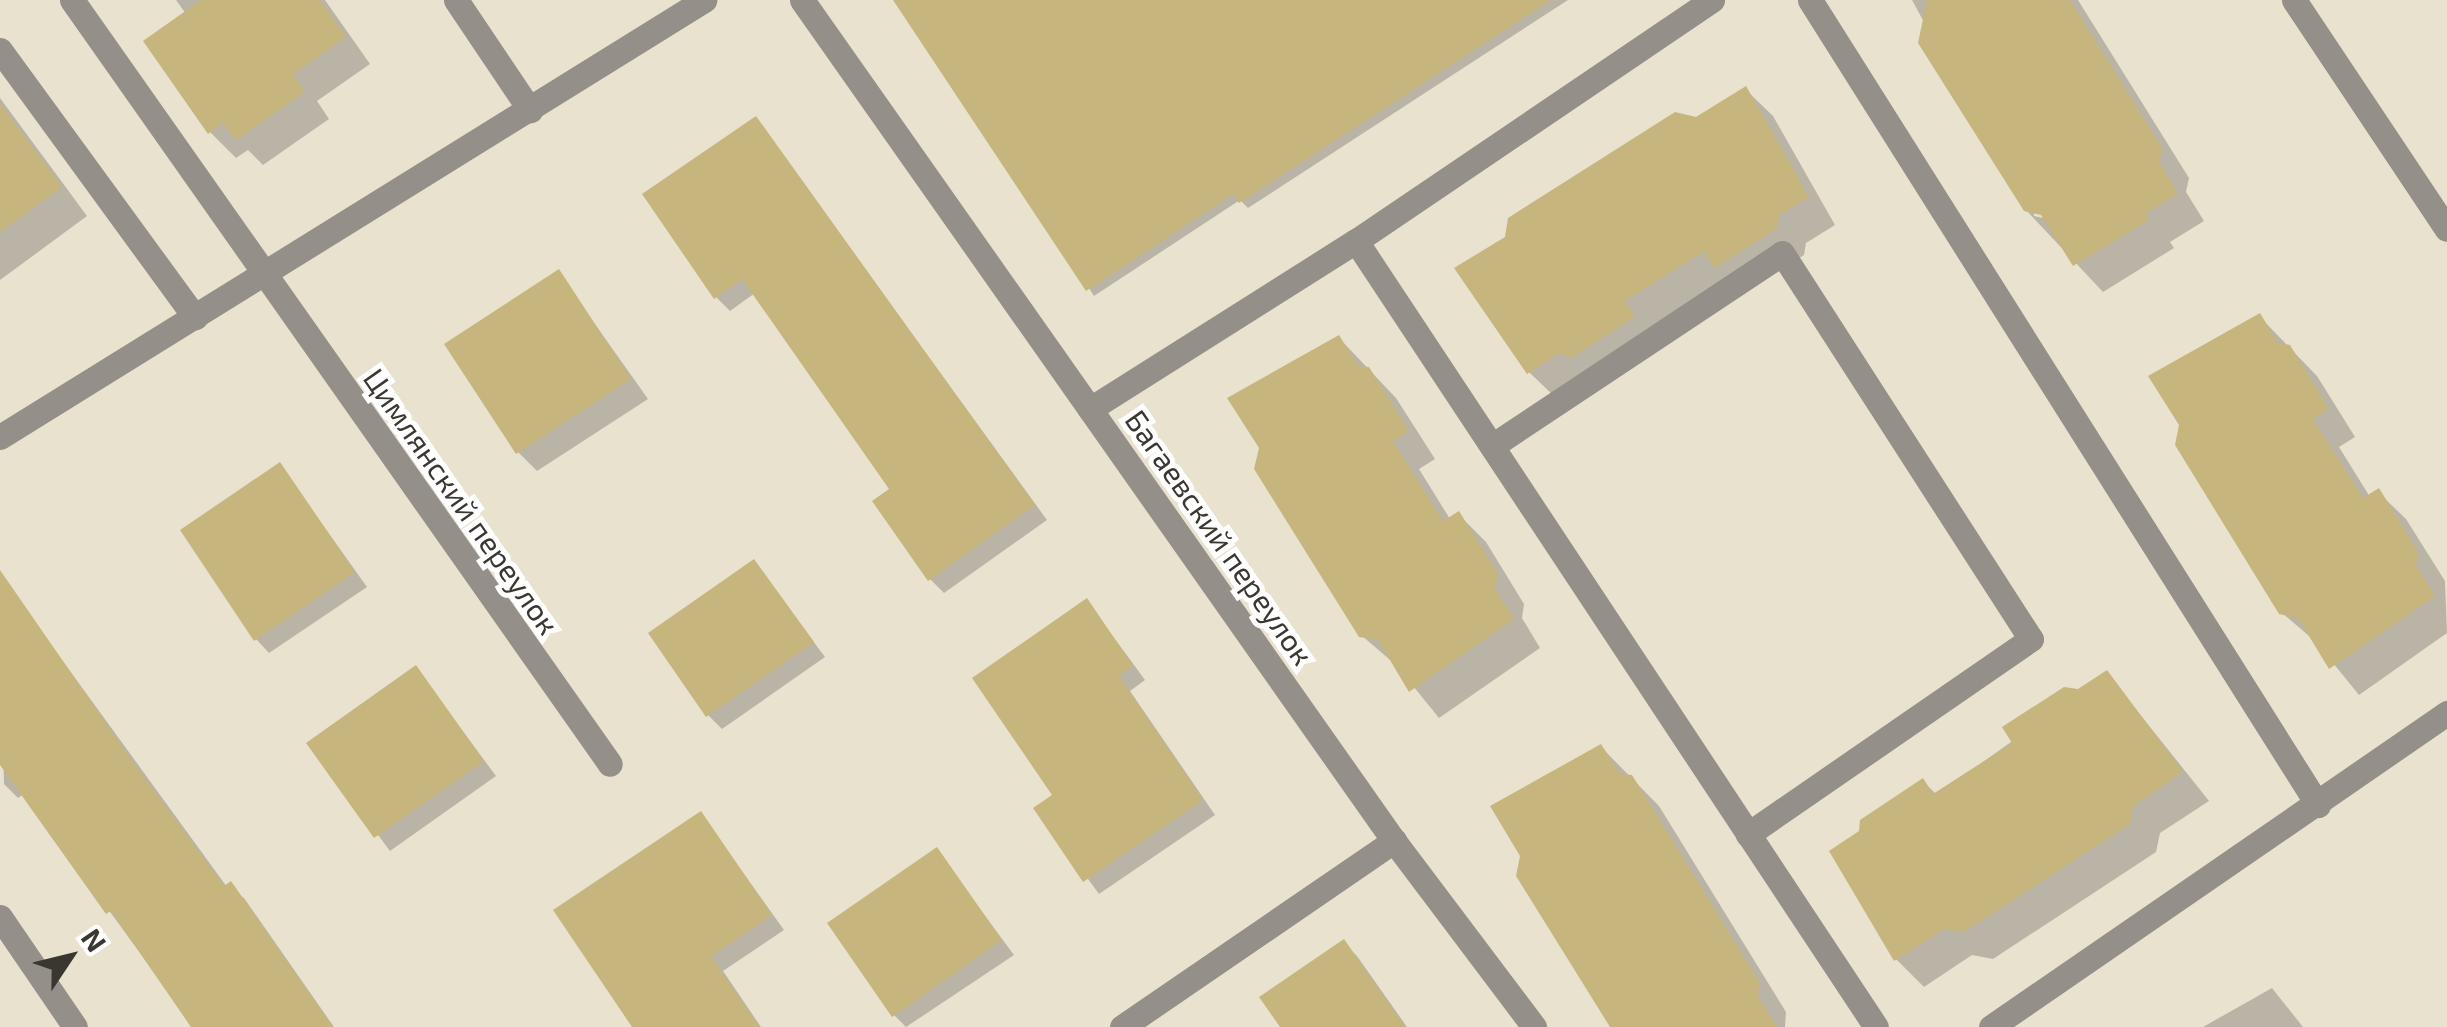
<!DOCTYPE html>
<meta charset="utf-8">
<style>
body{margin:0}
#map{position:relative;width:2447px;height:1027px;overflow:hidden;background:#e8e2cf;font-family:"Exo 2",sans-serif}
div>[style]{position:absolute}
.shadow>*{inset:0;background:#0003}
.building>*{inset:0;background:#c7b57e}
.minor>*{height:25px;margin:-12.5px;padding:0 12.5px;transform-origin:12.5px;border-radius:12.5px;background:#948f88}
span{translate:-50% -50%;white-space:nowrap;text-align:center;line-height:1.15;-webkit-text-stroke:10px #fff;paint-order:stroke}
.street-label{font-size:30px;color:#3a3730}
.north{position:absolute;left:20px;top:907px;width:100px;height:100px;-webkit-text-stroke:8px #fff;paint-order:stroke;rotate:55deg;font-size:28px;font-weight:700;line-height:40px;text-align:center;color:#3a3730}
.north::after{content:'';display:block;margin:auto;width:35px;height:45px;background:#3a3730;clip-path:polygon(50% 0,100% 100%,50% 72%,0 100%)}
</style>
<div id="map">
<div class="shadow">
<i style="clip-path:polygon(176px 0,325px 0,370px 64px,317px 101px,329px 119px,263px 165px,248px 150px,236px 158px,210px 132px,186px 14px)"></i>
<i style="clip-path:polygon(907px 0,1568px 0,1248px 208px,1240px 200px,1094px 296px)"></i>
<i style="clip-path:polygon(evenodd,1912px 0,2078px 0,2189px 178px,2186px 192px,2204px 221px,2170px 242px,2174px 248px,2103px 292px,2026px 210px,1912px 0,2034px 211px,2053px 220px,2034px 216px,2034px 211px)"></i>
<i style="clip-path:polygon(1745px 89px,1773px 116px,1835px 225px,1806px 243px,1804px 255px,1744px 293px,1557px 399px,1529px 372px,1697px 119px)"></i>
<i style="clip-path:polygon(0 98px,87px 216px,0 280px)"></i>
<i style="clip-path:polygon(756px 119px,1047px 520px,944px 593px,930px 579px,893px 490px,755px 293px,730px 311px,716px 297px)"></i>
<i style="clip-path:polygon(558px 272px,648px 399px,537px 471px,518px 452px)"></i>
<i style="clip-path:polygon(2259px 316px,2317px 376px,2355px 437px,2339px 447px,2370px 497px,2378px 492px,2406px 519px,2445px 581px,2447px 633px,2359px 695px,2316px 642px,2281px 612px)"></i>
<i style="clip-path:polygon(1339px 338px,1396px 398px,1435px 459px,1419px 469px,1450px 519px,1458px 514px,1486px 542px,1524px 604px,1522px 618px,1540px 648px,1439px 718px,1396px 665px,1361px 635px)"></i>
<i style="clip-path:polygon(280px 465px,367px 587px,269px 653px,256px 639px)"></i>
<i style="clip-path:polygon(754px 562px,825px 657px,722px 729px,708px 715px)"></i>
<i style="clip-path:polygon(1087px 601px,1145px 680px,1130px 691px,1215px 815px,1099px 894px,1036px 808px,1055px 795px)"></i>
<i style="clip-path:polygon(22px 605px,227px 887px,244px 898px,334px 1027px,194px 1027px,24px 794px,18px 798px,4px 784px,0 620px)"></i>
<i style="clip-path:polygon(416px 668px,496px 776px,390px 851px,309px 743px)"></i>
<i style="clip-path:polygon(2107px 673px,2209px 801px,2160px 833px,2156px 852px,1993px 959px,1972px 955px,1924px 987px,1896px 959px,1861px 832px,1923px 781px,1937px 795px)"></i>
<i style="clip-path:polygon(1601px 747px,1659px 806px,1786px 1012px,1785px 1027px,1613px 1027px)"></i>
<i style="clip-path:polygon(701px 814px,784px 930px,723px 971px,761px 1027px,635px 1027px)"></i>
<i style="clip-path:polygon(936px 850px,1014px 955px,906px 1027px,894px 1015px)"></i>
<i style="clip-path:polygon(1343px 942px,1357px 956px,1407px 1027px,1283px 1027px)"></i>
<i style="clip-path:polygon(2272px 988px,2303px 1027px,2203px 1027px)"></i>
</div>
<div class="building">
<i style="clip-path:polygon(201px 0,320px 0,346px 37px,293px 74px,305px 92px,236px 140px,223px 123px,208px 134px,143px 41px)"></i>
<i style="clip-path:polygon(893px 0,1551px 0,1239px 203px,1233px 194px,1086px 291px)"></i>
<i style="clip-path:polygon(1927px 0,2070px 0,2162px 148px,2159px 162px,2178px 193px,2145px 214px,2149px 220px,2073px 266px,2041px 215px,2024px 211px,1918px 43px)"></i>
<i style="clip-path:polygon(1746px 86px,1809px 197px,1779px 215px,1778px 228px,1714px 268px,1704px 251px,1625px 301px,1635px 317px,1572px 357px,1558px 354px,1527px 374px,1454px 268px,1505px 237px,1508px 218px,1675px 112px,1696px 117px)"></i>
<i style="clip-path:polygon(0 103px,62px 187px,0 232px)"></i>
<i style="clip-path:polygon(756px 116px,1035px 505px,928px 581px,872px 501px,889px 489px,742px 279px,714px 299px,642px 194px)"></i>
<i style="clip-path:polygon(559px 269px,631px 379px,516px 454px,444px 344px)"></i>
<i style="clip-path:polygon(2260px 313px,2278px 343px,2290px 345px,2329px 409px,2313px 419px,2363px 498px,2379px 488px,2418px 552px,2416px 565px,2435px 596px,2329px 669px,2298px 618px,2279px 614px,2175px 445px,2179px 425px,2148px 376px)"></i>
<i style="clip-path:polygon(1339px 335px,1358px 366px,1369px 367px,1409px 431px,1393px 441px,1443px 521px,1459px 511px,1498px 574px,1495px 589px,1514px 619px,1409px 692px,1378px 640px,1359px 637px,1254px 469px,1259px 448px,1227px 398px)"></i>
<i style="clip-path:polygon(280px 462px,355px 572px,254px 641px,180px 530px)"></i>
<i style="clip-path:polygon(754px 559px,814px 642px,706px 717px,648px 633px)"></i>
<i style="clip-path:polygon(0 570px,130px 758px,224px 886px,231px 881px,333px 1027px,191px 1027px,111px 911px,106px 914px,0 765px)"></i>
<i style="clip-path:polygon(1087px 598px,1133px 666px,1119px 676px,1203px 800px,1083px 882px,1033px 808px,1052px 795px,972px 678px)"></i>
<i style="clip-path:polygon(416px 665px,484px 761px,374px 838px,306px 743px)"></i>
<i style="clip-path:polygon(2107px 670px,2183px 772px,2133px 806px,2130px 824px,1964px 932px,1944px 929px,1894px 961px,1829px 851px,1859px 831px,1860px 820px,1923px 778px,1933px 794px,2012px 743px,2002px 727px,2064px 687px,2078px 689px)"></i>
<i style="clip-path:polygon(1601px 744px,1620px 774px,1632px 775px,1760px 983px,1758px 996px,1777px 1027px,1610px 1027px,1516px 876px,1520px 856px,1490px 806px)"></i>
<i style="clip-path:polygon(701px 811px,772px 915px,711px 956px,759px 1027px,632px 1027px,553px 910px)"></i>
<i style="clip-path:polygon(937px 847px,1002px 940px,892px 1017px,827px 923px)"></i>
<i style="clip-path:polygon(1344px 939px,1405px 1027px,1280px 1027px,1259px 997px)"></i>
</div>
<div class="minor">
<i style="left:72px;top:0;width:934px;rotate:54.85deg"></i>
<i style="left:456px;top:0;width:133px;rotate:56.1deg"></i>
<i style="left:802px;top:0;width:1028px;rotate:54.86deg"></i>
<i style="left:1394px;top:841px;width:233px;rotate:53deg"></i>
<i style="left:1810px;top:0;width:952px;rotate:57.75deg"></i>
<i style="left:2294px;top:0;width:275px;rotate:56.3deg"></i>
<i style="left:0;top:50px;width:331px;rotate:53.9deg"></i>
<i style="left:1356px;top:241px;width:430px;rotate:-34.1deg"></i>
<i style="left:1090px;top:409px;width:315px;rotate:-32.3deg"></i>
<i style="left:1356px;top:241px;width:942px;rotate:56.51deg"></i>
<i style="left:0;top:437px;width:829px;rotate:-31.83deg"></i>
<i style="left:1492px;top:446px;width:348px;rotate:-33.6deg"></i>
<i style="left:1782px;top:253px;width:459px;rotate:57.2deg"></i>
<i style="left:2031px;top:639px;width:344px;rotate:145.4deg"></i>
<i style="left:0;top:917px;width:133px;rotate:55.7deg"></i>
<i style="left:1122px;top:1027px;width:330px;rotate:-34.4deg"></i>
<i style="left:1991px;top:1027px;width:554px;rotate:-34.55deg"></i>
</div>
<div class="street-label">
<span style="left:462px;top:501px;rotate:55deg">Цимлянский переулок</span>
<span style="left:1220px;top:537px;rotate:55deg">Багаевский переулок</span>
</div>
<div class="north">N</div>
</div>
